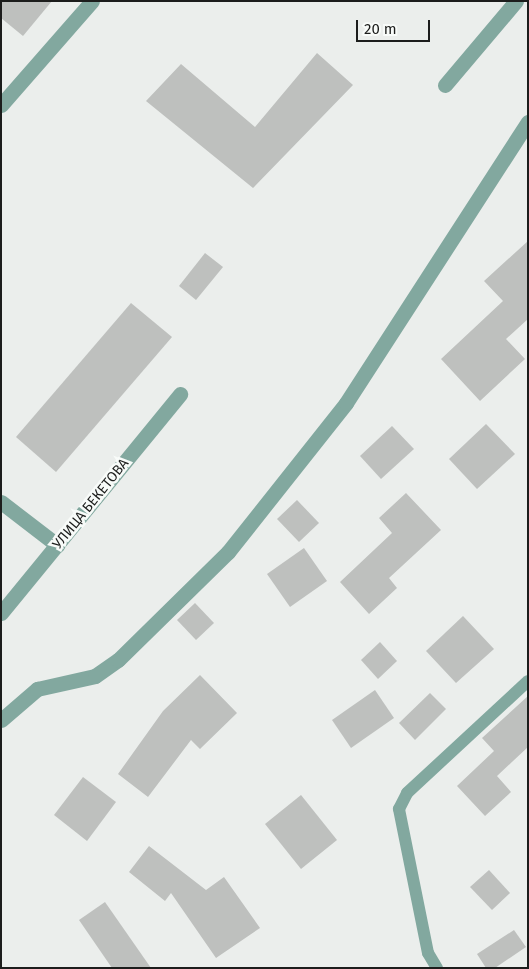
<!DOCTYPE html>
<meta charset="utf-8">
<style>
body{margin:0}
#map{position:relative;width:529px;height:969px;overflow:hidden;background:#ebeeec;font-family:"Fira Sans",sans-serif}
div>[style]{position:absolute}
.building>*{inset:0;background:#bec0be}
.lane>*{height:12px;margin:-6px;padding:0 6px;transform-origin:6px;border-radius:6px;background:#82a89f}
.street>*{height:15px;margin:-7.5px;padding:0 7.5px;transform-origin:7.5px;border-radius:7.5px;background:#82a89f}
span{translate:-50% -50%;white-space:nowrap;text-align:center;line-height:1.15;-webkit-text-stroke:5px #f8fbf9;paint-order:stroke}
.street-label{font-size:14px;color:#1c1d1c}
.frame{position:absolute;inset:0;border:2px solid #1c1d1c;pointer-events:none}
.scale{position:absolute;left:356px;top:20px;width:74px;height:22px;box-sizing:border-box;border:2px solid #1c1d1c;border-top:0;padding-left:6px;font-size:15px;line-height:18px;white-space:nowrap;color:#1c1d1c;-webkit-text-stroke:4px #f8fbf9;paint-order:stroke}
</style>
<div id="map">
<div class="building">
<i style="clip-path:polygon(1px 1px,52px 1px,23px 36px,1px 18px)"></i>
<i style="clip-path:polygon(317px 53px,353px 85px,253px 188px,146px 101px,181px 64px,255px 127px)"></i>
<i style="clip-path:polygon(528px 241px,528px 319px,506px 339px,525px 359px,480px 401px,441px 359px,503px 301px,484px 281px)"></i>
<i style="clip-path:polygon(205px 253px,223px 267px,196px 300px,179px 286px)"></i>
<i style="clip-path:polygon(131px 303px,172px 337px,56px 472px,16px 437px)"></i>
<i style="clip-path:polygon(486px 424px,515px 454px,477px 489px,449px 459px)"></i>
<i style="clip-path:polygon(392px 426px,414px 449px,381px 479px,360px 456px)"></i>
<i style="clip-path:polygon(406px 493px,441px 530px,389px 578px,397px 588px,369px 614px,340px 582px,392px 533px,379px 518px)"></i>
<i style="clip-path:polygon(297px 500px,319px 523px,299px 542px,277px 519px)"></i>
<i style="clip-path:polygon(304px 548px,327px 581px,290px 607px,267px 574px)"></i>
<i style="clip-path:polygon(195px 603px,214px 623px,196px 640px,177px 620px)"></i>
<i style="clip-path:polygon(463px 616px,494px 649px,456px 683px,426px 651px)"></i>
<i style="clip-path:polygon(380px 642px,397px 661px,378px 679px,361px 660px)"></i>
<i style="clip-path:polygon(200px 675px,237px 713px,200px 749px,191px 740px,148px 797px,118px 774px,163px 711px)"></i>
<i style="clip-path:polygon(375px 690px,394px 718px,351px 748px,332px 720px)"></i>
<i style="clip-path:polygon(430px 693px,446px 709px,415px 740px,399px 723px)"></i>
<i style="clip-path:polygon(528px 696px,528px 747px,497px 776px,511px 792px,485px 816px,457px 786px,494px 751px,482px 738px)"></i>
<i style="clip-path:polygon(83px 777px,116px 802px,87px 841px,54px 815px)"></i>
<i style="clip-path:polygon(301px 795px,337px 840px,301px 869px,265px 824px)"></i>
<i style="clip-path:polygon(149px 846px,206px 890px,224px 877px,260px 928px,216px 958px,171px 893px,165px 901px,129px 872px)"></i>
<i style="clip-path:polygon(489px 870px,510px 893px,492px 910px,470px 887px)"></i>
<i style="clip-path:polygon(105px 902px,151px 968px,112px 968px,79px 920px)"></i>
<i style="clip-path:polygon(514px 930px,526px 947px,495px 968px,486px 968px,477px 954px)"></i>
</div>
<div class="lane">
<i style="left:437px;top:968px;width:17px;rotate:-121deg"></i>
<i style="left:428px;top:953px;width:147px;rotate:-101.4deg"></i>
<i style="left:399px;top:809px;width:18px;rotate:-63deg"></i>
<i style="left:407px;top:793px;width:165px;rotate:-42.8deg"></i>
</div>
<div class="street">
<i style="left:445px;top:85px;width:110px;rotate:-49.8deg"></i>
<i style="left:1px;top:105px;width:138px;rotate:-48.8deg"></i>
<i style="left:1px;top:502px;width:71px;rotate:37.5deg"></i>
<i style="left:1px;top:613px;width:283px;rotate:-50.7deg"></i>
<i style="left:1px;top:720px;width:48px;rotate:-40.7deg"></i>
<i style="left:37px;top:689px;width:59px;rotate:-12.6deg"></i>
<i style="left:95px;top:676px;width:28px;rotate:-35deg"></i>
<i style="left:118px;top:660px;width:154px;rotate:-44.5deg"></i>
<i style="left:228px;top:552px;width:190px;rotate:-51.6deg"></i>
<i style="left:346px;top:403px;width:335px;rotate:-57.1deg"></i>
</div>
<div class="street-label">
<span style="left:91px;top:504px;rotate:-51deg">УЛИЦА БЕКЕТОВА</span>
</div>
<div class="frame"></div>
<div class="scale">20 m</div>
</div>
